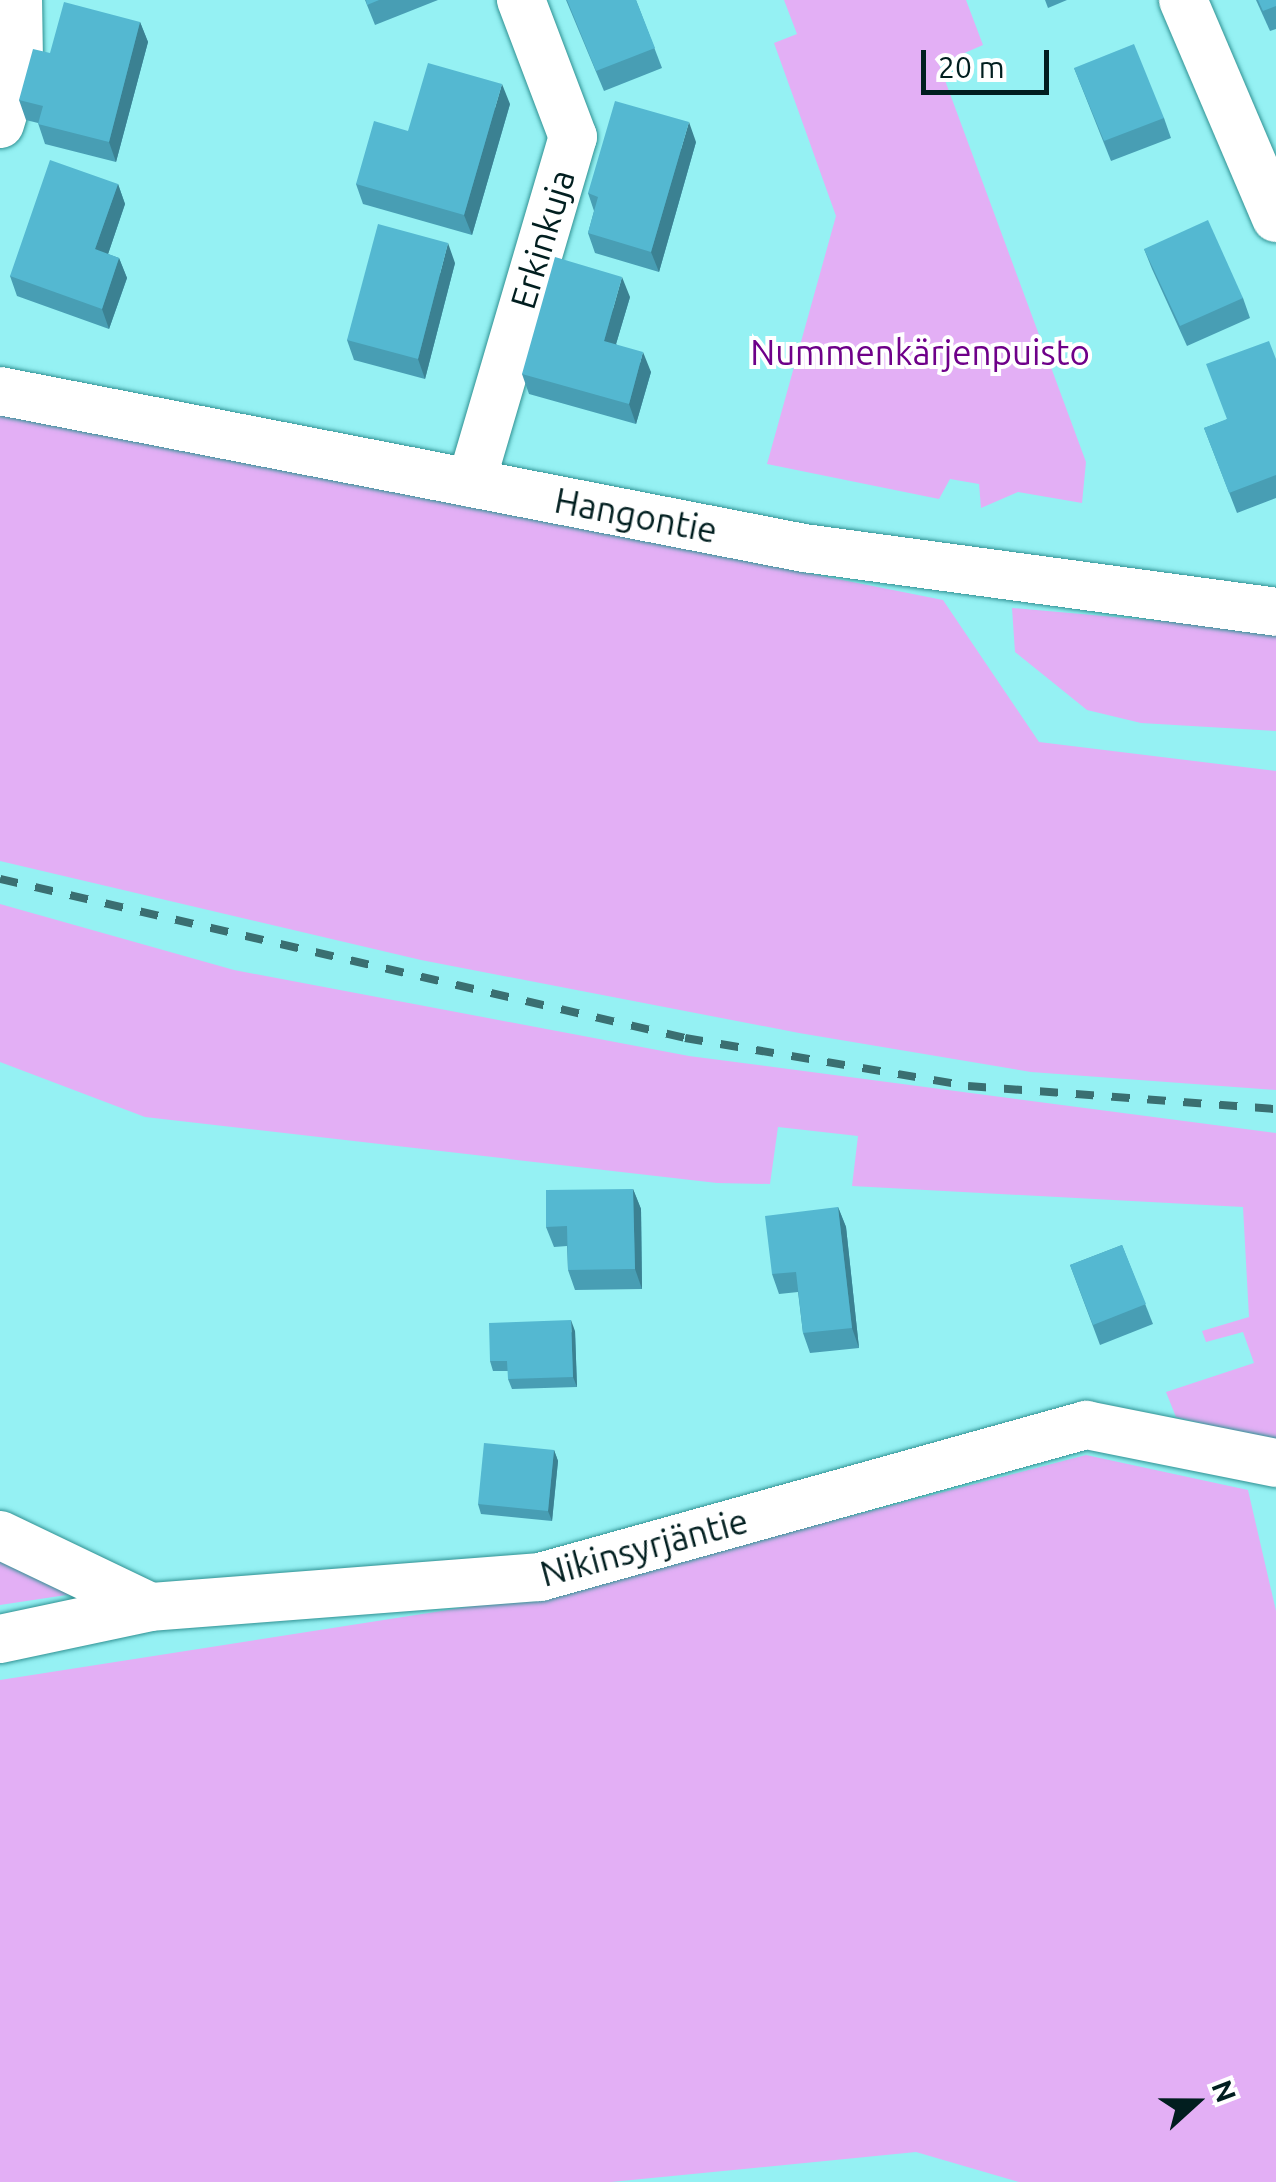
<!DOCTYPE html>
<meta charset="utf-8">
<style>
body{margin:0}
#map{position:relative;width:1276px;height:2182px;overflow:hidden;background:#95f1f3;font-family:Ubuntu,sans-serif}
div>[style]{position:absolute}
.green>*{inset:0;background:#e3aff5}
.roads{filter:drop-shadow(0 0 2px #309193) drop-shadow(0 0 2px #309193)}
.minor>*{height:48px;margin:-24px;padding:0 24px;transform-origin:24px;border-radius:24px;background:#fff}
.rail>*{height:8px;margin-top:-4px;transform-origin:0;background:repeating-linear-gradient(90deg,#3a6f71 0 18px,transparent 0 36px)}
.wall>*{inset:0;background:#489eb4}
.shaded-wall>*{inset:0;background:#3b8192}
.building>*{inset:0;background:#54b8d1}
span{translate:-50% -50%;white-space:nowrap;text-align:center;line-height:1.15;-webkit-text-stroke:8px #fff;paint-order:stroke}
.street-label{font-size:35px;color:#011e1f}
.park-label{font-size:35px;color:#6e0089}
.north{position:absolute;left:1146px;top:2052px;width:100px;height:100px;-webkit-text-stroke:8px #fff;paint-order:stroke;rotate:69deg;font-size:28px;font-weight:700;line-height:40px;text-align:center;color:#011e1f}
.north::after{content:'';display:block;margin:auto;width:35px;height:45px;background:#011e1f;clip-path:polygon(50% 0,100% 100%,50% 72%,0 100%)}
.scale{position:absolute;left:921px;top:50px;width:128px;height:45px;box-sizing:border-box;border:5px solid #011e1f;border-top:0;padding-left:12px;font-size:30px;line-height:35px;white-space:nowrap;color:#011e1f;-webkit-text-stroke:8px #fff;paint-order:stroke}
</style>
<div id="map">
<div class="green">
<i style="clip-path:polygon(784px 0,966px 0,983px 45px,939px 64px,1086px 462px,1082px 503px,1018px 492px,981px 508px,979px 484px,950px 479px,939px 499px,767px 464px,836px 216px,774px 43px,797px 34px)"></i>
<i style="clip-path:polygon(0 413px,943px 600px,1039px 742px,1276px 771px,1276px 1090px,1031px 1072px,799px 1033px,421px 960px,0 861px)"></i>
<i style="clip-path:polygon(1012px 608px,1276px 631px,1276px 731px,1141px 723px,1087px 710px,1015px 652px)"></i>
<i style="clip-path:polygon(0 904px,234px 970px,689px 1056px,1276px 1133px,1276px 1442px,1176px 1417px,1166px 1392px,1254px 1363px,1243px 1332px,1206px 1342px,1202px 1331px,1249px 1317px,1243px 1207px,852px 1186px,858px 1136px,778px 1127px,770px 1184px,717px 1183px,145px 1117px,0 1062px)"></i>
<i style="clip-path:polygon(1086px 1455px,1248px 1490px,1276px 1611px,1276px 2182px,1019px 2182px,916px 2152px,611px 2182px,0 2182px,0 1680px,550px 1594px)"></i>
<i style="clip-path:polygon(0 1524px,73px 1594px,0 1605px)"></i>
</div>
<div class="roads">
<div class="minor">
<i style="left:1183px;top:0;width:237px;rotate:66.9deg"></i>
<i style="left:0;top:124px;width:66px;rotate:-73.2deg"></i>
<i style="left:19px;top:61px;width:61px;rotate:-90.9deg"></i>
<i style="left:0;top:391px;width:819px;rotate:11.05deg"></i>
<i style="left:804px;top:548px;width:476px;rotate:7.7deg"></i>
<i style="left:471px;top:483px;width:361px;rotate:-73.6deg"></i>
<i style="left:573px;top:137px;width:147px;rotate:-110.8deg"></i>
<i style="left:0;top:1535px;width:166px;rotate:25.6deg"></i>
<i style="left:0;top:1639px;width:153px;rotate:-12deg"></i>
<i style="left:150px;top:1607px;width:391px;rotate:-4.4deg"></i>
<i style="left:540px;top:1577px;width:567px;rotate:-15.56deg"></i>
<i style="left:1086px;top:1425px;width:194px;rotate:11.3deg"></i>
</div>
</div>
<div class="rail">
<i style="left:0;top:879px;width:703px;rotate:13.07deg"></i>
<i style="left:685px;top:1038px;width:287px;rotate:9.6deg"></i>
<i style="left:968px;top:1086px;width:309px;rotate:4.3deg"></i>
</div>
<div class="wall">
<i style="clip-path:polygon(365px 0,438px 0,375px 25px)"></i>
<i style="clip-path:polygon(566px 0,636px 0,662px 68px,604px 91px)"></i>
<i style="clip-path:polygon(1045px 0,1067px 0,1048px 8px)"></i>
<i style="clip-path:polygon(1256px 0,1276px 0,1276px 29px,1270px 31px)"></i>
<i style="clip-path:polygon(140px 22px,148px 42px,116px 162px,45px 144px,38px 123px,26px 120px,19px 100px)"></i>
<i style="clip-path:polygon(1074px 68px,1164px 118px,1171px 138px,1111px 161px)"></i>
<i style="clip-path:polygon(510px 104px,472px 235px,363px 204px,356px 184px,408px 131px)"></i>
<i style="clip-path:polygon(696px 142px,659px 272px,595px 253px,588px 233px,594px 211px,588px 193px)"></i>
<i style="clip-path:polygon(118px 184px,125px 204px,108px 254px,119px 258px,127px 278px,109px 329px,17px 296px,10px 276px)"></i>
<i style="clip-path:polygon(1144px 249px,1243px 298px,1250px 318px,1187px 346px,1152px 269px)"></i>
<i style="clip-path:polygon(455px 263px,425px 379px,354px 360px,347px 340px)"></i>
<i style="clip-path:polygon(630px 297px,616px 344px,651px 372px,636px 424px,529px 394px,522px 374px)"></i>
<i style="clip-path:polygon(1276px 359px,1276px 498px,1237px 513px,1204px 428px,1226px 420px)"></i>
<i style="clip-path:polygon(633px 1189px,641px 1209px,642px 1289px,575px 1290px,568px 1270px,567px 1246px,554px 1247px,546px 1227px)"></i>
<i style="clip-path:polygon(838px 1207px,846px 1227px,859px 1348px,810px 1353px,803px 1333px,798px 1292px,779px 1294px,772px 1274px)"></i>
<i style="clip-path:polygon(1122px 1245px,1153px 1324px,1100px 1345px,1070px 1265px)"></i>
<i style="clip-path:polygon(575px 1331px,577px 1387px,512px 1389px,508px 1379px,508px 1371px,493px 1371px,490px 1361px)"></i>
<i style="clip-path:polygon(554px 1450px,558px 1461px,552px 1521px,481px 1514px,478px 1504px)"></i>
</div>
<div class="shaded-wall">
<i style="clip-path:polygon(140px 22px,148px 42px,116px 162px,109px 142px)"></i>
<i style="clip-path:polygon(502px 84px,510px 104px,472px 235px,464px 215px)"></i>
<i style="clip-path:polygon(689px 122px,696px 142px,659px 272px,651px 252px)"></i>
<i style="clip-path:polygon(118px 184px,125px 204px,103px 269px,95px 249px)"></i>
<i style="clip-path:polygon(448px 243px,455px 263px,425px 379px,418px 359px)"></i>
<i style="clip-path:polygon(119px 258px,127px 278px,109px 329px,102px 309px)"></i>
<i style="clip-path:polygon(622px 277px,630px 297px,611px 361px,604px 341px)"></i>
<i style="clip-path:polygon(643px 352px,651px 372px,636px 424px,629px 404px)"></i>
<i style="clip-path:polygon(633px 1189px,641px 1209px,642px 1289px,635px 1269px)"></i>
<i style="clip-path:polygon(838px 1207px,846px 1227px,859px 1348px,852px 1328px)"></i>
<i style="clip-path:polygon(571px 1320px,575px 1331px,577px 1387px,573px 1377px)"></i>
<i style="clip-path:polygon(554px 1450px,558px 1461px,552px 1521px,548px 1511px)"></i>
</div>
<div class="building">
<i style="clip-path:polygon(366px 0,379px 0,367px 5px)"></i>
<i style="clip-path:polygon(567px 0,636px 0,655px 48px,596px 71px)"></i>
<i style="clip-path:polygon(1258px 0,1276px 0,1276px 6px,1263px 11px)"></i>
<i style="clip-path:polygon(64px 2px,140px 22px,109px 142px,38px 124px,43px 106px,19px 100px,33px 49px,50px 53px)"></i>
<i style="clip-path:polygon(1134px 44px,1164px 118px,1104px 141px,1074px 68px)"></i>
<i style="clip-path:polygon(428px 63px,502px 84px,464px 215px,356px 184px,374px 121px,408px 131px)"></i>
<i style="clip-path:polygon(615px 101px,689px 122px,651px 252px,588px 233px,598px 197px,588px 193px)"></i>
<i style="clip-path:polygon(50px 160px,118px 184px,95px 249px,119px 258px,102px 309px,10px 276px)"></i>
<i style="clip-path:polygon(1208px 220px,1243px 298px,1180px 326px,1144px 249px)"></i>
<i style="clip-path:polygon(378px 224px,448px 243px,418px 359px,347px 340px)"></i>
<i style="clip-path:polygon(555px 257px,622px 277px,604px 341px,643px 352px,629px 404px,522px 374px)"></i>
<i style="clip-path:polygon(1269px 341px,1276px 359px,1276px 475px,1229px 493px,1204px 428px,1227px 419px,1206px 364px)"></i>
<i style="clip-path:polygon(633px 1189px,635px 1269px,568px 1270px,567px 1226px,546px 1227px,546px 1190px)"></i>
<i style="clip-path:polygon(838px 1207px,852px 1328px,803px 1333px,796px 1272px,772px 1274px,765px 1216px)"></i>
<i style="clip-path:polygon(1122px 1245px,1146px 1304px,1093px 1325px,1070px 1265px)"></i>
<i style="clip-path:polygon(571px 1320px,573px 1377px,508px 1379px,507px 1361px,490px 1361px,489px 1323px)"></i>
<i style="clip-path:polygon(484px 1443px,554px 1450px,548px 1511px,478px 1504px)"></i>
</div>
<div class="street-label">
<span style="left:542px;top:239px;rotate:-73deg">Erkinkuja</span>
<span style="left:636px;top:515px;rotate:11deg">Hangontie</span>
<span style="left:644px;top:1547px;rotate:-15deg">Nikinsyrjäntie</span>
</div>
<div class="park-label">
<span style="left:920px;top:352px">Nummenkärjenpuisto</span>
</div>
<div class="north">N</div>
<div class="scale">20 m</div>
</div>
